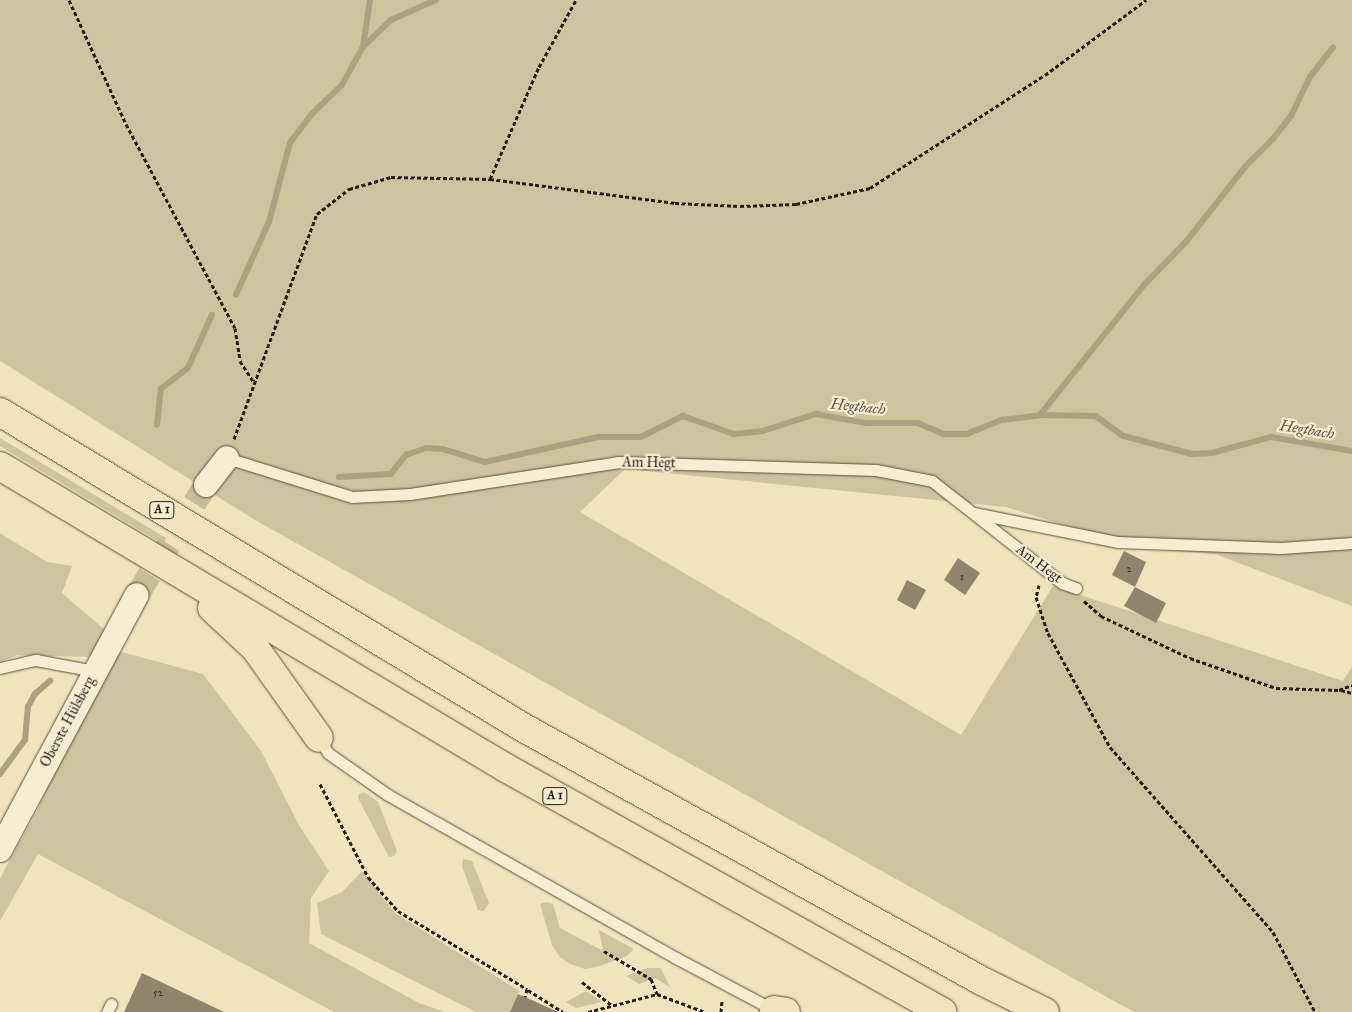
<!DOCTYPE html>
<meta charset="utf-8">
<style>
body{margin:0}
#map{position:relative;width:1352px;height:1012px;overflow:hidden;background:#f1e3bb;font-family:"IM FELL Great Primer",serif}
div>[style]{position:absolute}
.green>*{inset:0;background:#cfc29f}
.stream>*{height:5.5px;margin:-2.75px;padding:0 2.75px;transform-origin:2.75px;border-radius:2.75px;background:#ada083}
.building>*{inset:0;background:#91846c}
.minor-tunnel>*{height:24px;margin-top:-12px;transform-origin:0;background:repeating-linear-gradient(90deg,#c9bc9a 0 24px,transparent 0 36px)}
.path>*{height:3px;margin-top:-1.5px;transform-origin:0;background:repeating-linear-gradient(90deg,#291e17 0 4px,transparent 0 6.5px)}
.roads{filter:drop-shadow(0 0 1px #5b4f40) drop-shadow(0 0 1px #5b4f40)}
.service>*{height:11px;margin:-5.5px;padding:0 5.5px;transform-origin:5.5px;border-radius:5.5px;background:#f6edd3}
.minor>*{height:24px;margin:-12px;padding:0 12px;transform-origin:12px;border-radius:12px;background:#f6edd3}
.motorway>*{height:28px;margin:-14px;padding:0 14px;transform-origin:14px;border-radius:14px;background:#f1e3bb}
span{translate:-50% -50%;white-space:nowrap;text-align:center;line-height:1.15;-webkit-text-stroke:4.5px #f6edd3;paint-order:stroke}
.number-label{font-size:11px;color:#43382c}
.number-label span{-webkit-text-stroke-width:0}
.shield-label span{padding:1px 4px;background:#f6edd3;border:1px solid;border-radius:4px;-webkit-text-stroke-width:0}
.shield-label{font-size:12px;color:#291e17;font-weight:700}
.street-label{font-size:14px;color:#291e17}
.water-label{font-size:15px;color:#5e5242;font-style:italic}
</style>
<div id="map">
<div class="green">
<i style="clip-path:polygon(0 0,1352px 0,1352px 606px,1215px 554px,1138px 548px,1006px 507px,625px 469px,580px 512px,961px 735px,1053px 586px,1343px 681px,1352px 667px,1352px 1012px,1135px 1012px,1121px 1005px,255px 520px,0 361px)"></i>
<i style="clip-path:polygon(0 438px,166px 538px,163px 544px,0 446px)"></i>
<i style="clip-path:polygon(0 533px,47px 562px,72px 566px,62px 593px,106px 631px,89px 657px,17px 655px,0 662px)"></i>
<i style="clip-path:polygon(118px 651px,203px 674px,261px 751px,300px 827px,329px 871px,311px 898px,309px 943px,419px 1003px,445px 1012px,334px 1012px,38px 854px,0 921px,0 878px,36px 813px,71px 734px)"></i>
<i style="clip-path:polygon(364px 792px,378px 802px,397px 851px,394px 856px,389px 857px,359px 800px,358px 795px)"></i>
<i style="clip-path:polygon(463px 859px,472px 861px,489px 903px,484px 911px,478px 910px,462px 866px)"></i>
<i style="clip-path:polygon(362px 871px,395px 913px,519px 991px,510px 1012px,476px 1012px,321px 934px,317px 903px,342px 892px)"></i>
<i style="clip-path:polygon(547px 902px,553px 904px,560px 928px,603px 951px,599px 930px,634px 949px,627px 956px,600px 966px,585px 969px,570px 964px,560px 957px,552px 945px,540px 904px)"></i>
<i style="clip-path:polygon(648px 968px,661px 968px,670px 987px,655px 978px,639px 984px,626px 976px)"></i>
<i style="clip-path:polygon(586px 991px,602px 1002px,576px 1008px,566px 1002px)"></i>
</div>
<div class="stream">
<i style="left:363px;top:47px;width:48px;rotate:-81.5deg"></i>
<i style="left:236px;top:295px;width:80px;rotate:-65.7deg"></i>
<i style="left:269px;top:222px;width:82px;rotate:-75.1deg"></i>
<i style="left:290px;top:143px;width:35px;rotate:-53deg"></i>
<i style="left:311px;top:115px;width:43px;rotate:-44.1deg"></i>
<i style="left:342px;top:85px;width:43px;rotate:-61.1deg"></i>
<i style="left:363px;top:47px;width:39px;rotate:-44deg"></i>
<i style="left:391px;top:20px;width:49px;rotate:-24deg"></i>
<i style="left:1040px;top:415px;width:166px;rotate:-51.3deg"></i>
<i style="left:1144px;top:285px;width:60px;rotate:-45.7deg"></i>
<i style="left:1186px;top:242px;width:95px;rotate:-51.8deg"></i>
<i style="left:1245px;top:167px;width:40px;rotate:-45deg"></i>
<i style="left:1273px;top:139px;width:29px;rotate:-52deg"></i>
<i style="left:1291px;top:116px;width:43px;rotate:-64deg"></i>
<i style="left:1310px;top:77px;width:37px;rotate:-52deg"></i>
<i style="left:157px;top:425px;width:36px;rotate:-84deg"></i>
<i style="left:161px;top:389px;width:34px;rotate:-38deg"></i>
<i style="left:188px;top:368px;width:58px;rotate:-65.6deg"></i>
<i style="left:339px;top:477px;width:52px;rotate:-3.3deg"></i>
<i style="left:391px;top:474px;width:24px;rotate:-52deg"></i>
<i style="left:406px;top:455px;width:21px;rotate:-19deg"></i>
<i style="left:426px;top:448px;width:17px;rotate:3deg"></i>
<i style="left:443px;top:449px;width:44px;rotate:17.2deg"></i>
<i style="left:485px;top:462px;width:117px;rotate:-12.4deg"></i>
<i style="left:599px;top:437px;width:42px"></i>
<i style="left:641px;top:437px;width:47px;rotate:-26.6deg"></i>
<i style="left:683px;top:416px;width:54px;rotate:19.4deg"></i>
<i style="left:734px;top:434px;width:29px;rotate:-6deg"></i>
<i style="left:763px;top:431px;width:56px;rotate:-17.8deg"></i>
<i style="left:816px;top:414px;width:51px;rotate:10.2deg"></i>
<i style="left:866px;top:423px;width:52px"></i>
<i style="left:918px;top:423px;width:28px;rotate:23deg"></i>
<i style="left:944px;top:434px;width:23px"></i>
<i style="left:967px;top:434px;width:38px;rotate:-22deg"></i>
<i style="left:1002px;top:420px;width:38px;rotate:-7deg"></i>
<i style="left:1040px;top:415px;width:56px;rotate:1deg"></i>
<i style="left:1096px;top:416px;width:34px;rotate:36deg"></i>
<i style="left:1124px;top:436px;width:70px;rotate:14.8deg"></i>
<i style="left:1192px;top:454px;width:20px;rotate:-3deg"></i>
<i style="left:1212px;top:453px;width:61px;rotate:-15.2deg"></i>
<i style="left:1271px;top:437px;width:82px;rotate:9.8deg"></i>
<i style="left:0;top:774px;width:42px;rotate:-53.7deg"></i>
<i style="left:25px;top:740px;width:33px;rotate:-85deg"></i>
<i style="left:28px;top:707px;width:15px;rotate:-62deg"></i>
<i style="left:35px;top:694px;width:20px;rotate:-41deg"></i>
</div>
<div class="building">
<i style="clip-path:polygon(1124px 551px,1146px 562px,1135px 587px,1112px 575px)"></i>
<i style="clip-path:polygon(958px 558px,980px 573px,965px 595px,944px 580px)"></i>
<i style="clip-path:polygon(907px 580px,926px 590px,915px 610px,897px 600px)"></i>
<i style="clip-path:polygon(1135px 587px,1166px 603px,1156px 623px,1124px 606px)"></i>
<i style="clip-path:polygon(142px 973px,224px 1012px,124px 1012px)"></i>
<i style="clip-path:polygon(518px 994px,525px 997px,558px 1012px,510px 1012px)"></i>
</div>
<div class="minor-tunnel">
<i style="left:137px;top:595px;width:130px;rotate:-57.9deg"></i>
</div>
<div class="path">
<i style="left:69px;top:0;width:136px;rotate:65.3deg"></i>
<i style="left:126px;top:124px;width:231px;rotate:61.9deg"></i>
<i style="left:235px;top:328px;width:33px;rotate:81deg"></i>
<i style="left:240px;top:361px;width:27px;rotate:57deg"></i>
<i style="left:490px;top:179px;width:122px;rotate:-66.4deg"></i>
<i style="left:539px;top:67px;width:77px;rotate:-61.1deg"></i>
<i style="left:234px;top:439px;width:240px;rotate:-69.8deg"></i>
<i style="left:317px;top:214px;width:41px;rotate:-38deg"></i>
<i style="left:349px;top:189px;width:44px;rotate:-15.9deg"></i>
<i style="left:391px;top:177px;width:99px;rotate:1.2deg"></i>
<i style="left:490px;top:179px;width:187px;rotate:7.4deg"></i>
<i style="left:675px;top:203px;width:65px;rotate:2.6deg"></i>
<i style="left:740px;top:206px;width:56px;rotate:-2deg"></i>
<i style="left:796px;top:204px;width:76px;rotate:-12.2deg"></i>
<i style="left:870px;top:188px;width:208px;rotate:-32.9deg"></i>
<i style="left:1045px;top:75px;width:126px;rotate:-36.6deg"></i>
<i style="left:1039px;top:585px;width:12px;rotate:104deg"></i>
<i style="left:1036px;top:597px;width:38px;rotate:72deg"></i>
<i style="left:1048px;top:633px;width:130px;rotate:61.5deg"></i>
<i style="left:1110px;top:747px;width:247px;rotate:48.6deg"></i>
<i style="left:1273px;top:932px;width:90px;rotate:62.3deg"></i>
<i style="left:1084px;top:601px;width:23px;rotate:41deg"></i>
<i style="left:1101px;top:616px;width:98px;rotate:25.3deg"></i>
<i style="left:1190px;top:658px;width:91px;rotate:19.2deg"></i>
<i style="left:1276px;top:688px;width:63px;rotate:1.8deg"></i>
<i style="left:1339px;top:690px;width:14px;rotate:-21deg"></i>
<i style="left:1341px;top:690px;width:11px;rotate:15deg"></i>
<i style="left:320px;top:784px;width:105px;rotate:62.7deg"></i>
<i style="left:368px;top:877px;width:45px;rotate:48.6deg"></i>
<i style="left:398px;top:911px;width:151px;rotate:31.2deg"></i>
<i style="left:527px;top:989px;width:8px;rotate:104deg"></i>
<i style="left:604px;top:951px;width:55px;rotate:30.8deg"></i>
<i style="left:651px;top:979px;width:16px;rotate:68deg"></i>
<i style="left:657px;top:994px;width:51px;rotate:20.6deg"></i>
<i style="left:582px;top:982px;width:37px;rotate:38deg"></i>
<i style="left:528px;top:990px;width:41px;rotate:32.2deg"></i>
<i style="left:588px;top:1012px;width:71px;rotate:-14.6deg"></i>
<i style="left:721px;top:1012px;width:12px;rotate:-85deg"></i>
</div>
<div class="roads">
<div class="service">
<i style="left:227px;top:458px;width:131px;rotate:17.3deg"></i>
<i style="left:352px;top:497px;width:58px;rotate:-3deg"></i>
<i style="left:410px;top:494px;width:210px;rotate:-8.7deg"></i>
<i style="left:618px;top:462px;width:258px;rotate:1.8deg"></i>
<i style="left:876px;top:470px;width:57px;rotate:11.1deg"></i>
<i style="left:932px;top:481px;width:165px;rotate:38.1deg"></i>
<i style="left:1062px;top:583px;width:15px;rotate:20deg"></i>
<i style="left:974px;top:513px;width:147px;rotate:11.4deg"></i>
<i style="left:1118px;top:542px;width:163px;rotate:2.1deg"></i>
<i style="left:1281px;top:548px;width:71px;rotate:-4deg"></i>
<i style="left:0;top:668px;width:37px;rotate:-13deg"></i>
<i style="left:36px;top:660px;width:60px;rotate:10.6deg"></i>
<i style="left:319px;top:738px;width:17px;rotate:59deg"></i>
<i style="left:328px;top:753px;width:73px;rotate:35deg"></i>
<i style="left:388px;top:795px;width:331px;rotate:29.5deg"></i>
<i style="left:676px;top:958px;width:111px;rotate:28deg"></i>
<i style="left:107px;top:1012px;width:9px;rotate:-63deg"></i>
</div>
<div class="minor">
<i style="left:206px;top:485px;width:34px;rotate:-52deg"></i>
<i style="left:0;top:850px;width:289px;rotate:-61.8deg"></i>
</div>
<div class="motorway">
<i style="left:0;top:412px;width:612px;rotate:31.09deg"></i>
<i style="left:524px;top:728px;width:523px;rotate:28.92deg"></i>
<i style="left:982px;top:981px;width:70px;rotate:26.2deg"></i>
<i style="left:0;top:466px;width:589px;rotate:30.83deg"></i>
<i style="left:506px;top:768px;width:500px;rotate:29.2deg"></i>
<i style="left:212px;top:608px;width:59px;rotate:42.9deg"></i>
<i style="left:255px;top:648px;width:110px;rotate:54.6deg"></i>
<i style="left:774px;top:1010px;width:12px;rotate:9deg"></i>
</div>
</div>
<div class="number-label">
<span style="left:1129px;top:569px">2</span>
<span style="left:962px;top:577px">1</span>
<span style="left:158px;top:993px">52</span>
</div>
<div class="shield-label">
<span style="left:162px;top:510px">A 1</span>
<span style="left:555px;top:796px">A 1</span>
</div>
<div class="street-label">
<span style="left:649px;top:463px;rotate:1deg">Am Hegt</span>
<span style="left:1039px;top:564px;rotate:37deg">Am Hegt</span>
<span style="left:68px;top:722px;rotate:-62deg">Oberste Hülsberg</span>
</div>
<div class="water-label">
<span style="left:858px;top:407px;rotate:6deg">Hegtbach</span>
<span style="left:1307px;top:430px;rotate:9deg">Hegtbach</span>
</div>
</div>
